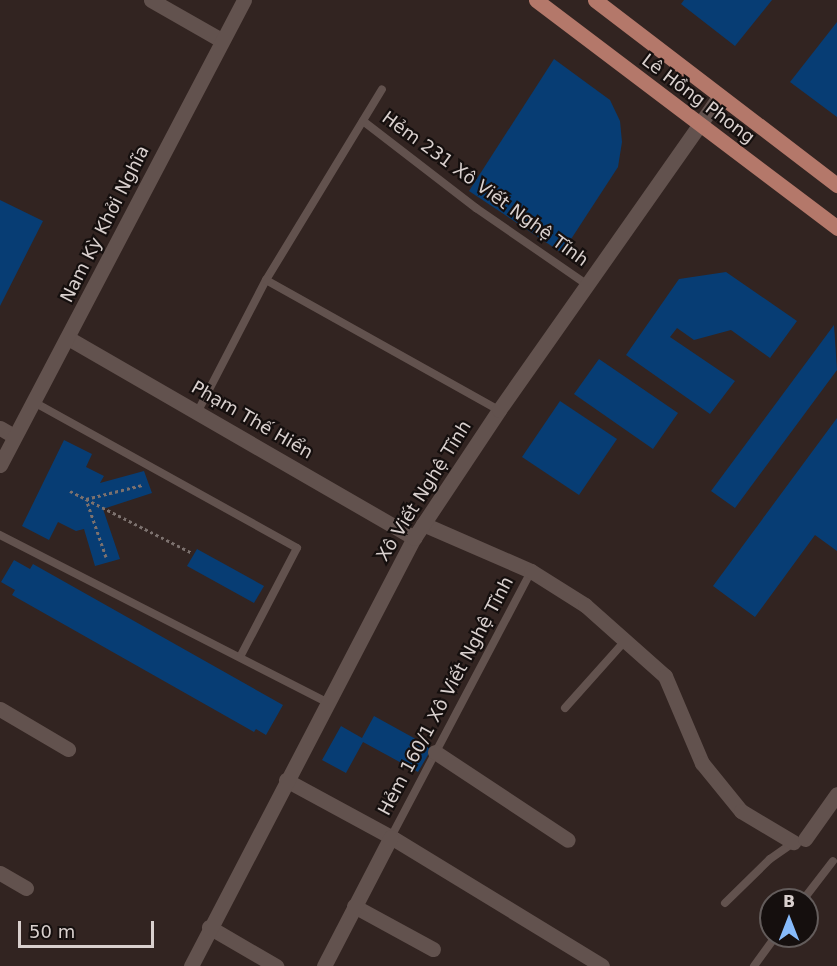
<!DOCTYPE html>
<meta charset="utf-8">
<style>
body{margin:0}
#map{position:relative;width:837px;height:966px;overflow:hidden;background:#322421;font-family:"DejaVu Sans",sans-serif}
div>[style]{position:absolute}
.building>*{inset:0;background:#073d74}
.path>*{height:3px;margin-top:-1.5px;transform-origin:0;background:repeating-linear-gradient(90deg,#7c716e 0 3px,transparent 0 6px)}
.service>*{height:8px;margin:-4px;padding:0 4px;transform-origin:4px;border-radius:4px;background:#62524e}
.minor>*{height:15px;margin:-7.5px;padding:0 7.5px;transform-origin:7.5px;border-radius:7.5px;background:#62524e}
.tertiary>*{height:15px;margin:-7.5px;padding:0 7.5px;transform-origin:7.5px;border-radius:7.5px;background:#62524e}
.primary>*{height:15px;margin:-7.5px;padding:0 7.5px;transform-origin:7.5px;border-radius:7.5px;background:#b4786a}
span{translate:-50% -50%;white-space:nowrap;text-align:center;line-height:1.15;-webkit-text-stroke:4.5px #150f0e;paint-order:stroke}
.street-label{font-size:18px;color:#d9d0ce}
.north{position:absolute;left:759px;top:888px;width:60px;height:60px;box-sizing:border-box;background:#150f0e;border:2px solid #635c5b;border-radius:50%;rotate:0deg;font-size:16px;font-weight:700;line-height:24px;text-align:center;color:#d9d0ce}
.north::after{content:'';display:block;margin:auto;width:21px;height:27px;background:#87bbfb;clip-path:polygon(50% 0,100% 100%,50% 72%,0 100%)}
.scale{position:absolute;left:18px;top:921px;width:136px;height:27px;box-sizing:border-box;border:3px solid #d9d0ce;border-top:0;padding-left:8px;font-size:18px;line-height:21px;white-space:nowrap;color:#d9d0ce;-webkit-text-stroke:4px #150f0e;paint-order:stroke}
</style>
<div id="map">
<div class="building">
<i style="clip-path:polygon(684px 0,772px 0,735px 46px,681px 4px)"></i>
<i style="clip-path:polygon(837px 22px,837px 117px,790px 82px)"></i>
<i style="clip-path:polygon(554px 59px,610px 100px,620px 121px,622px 142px,618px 167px,562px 253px,469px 191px)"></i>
<i style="clip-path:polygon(0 200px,43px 221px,0 306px)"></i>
<i style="clip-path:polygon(726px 272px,797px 321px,770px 358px,731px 330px,694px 340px,677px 328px,670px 337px,735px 381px,710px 414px,626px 355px,679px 279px)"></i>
<i style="clip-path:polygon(834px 325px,837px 370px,735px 508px,711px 491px)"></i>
<i style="clip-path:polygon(599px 359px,678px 413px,653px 449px,574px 394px)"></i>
<i style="clip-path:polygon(560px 401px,617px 439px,579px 495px,522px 457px)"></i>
<i style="clip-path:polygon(837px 418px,837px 551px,815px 535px,755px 617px,713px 586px)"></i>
<i style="clip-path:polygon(64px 440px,92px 454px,86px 467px,104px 476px,100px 483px,144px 471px,152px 493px,103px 509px,120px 559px,95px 566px,84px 529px,76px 531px,58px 522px,49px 540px,22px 526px)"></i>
<i style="clip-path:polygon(197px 549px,264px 586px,254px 603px,187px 566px)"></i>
<i style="clip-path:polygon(14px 560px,30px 569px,33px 564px,283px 705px,266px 735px,256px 729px,254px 732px,12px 595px,15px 590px,1px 582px)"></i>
<i style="clip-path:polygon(374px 716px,432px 748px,418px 772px,363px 742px,346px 773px,322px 760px,341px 726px,362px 738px)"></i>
</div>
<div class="path">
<i style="left:70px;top:491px;width:137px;rotate:26.9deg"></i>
<i style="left:106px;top:557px;width:61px;rotate:-109deg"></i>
<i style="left:86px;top:499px;width:58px;rotate:-14deg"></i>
</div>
<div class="service">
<i style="left:363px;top:121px;width:143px;rotate:37.6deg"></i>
<i style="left:476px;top:208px;width:134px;rotate:34.6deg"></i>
<i style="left:266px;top:280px;width:267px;rotate:29.2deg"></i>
<i style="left:32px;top:401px;width:303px;rotate:29deg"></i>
<i style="left:297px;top:548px;width:121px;rotate:117.6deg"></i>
<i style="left:198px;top:411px;width:148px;rotate:-62.6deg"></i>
<i style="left:266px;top:280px;width:223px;rotate:-58.7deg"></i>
<i style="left:0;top:535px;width:367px;rotate:27.1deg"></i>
<i style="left:565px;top:708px;width:90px;rotate:-48.2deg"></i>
<i style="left:391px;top:837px;width:301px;rotate:-62.2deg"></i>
<i style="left:803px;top:900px;width:49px;rotate:-52.4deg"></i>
<i style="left:725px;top:903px;width:63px;rotate:-44.4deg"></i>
<i style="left:770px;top:859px;width:29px;rotate:-35deg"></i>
<i style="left:754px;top:966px;width:37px;rotate:-54deg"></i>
</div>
<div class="minor">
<i style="left:151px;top:0;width:81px;rotate:29.7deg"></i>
<i style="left:68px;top:338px;width:400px;rotate:30deg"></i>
<i style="left:0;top:428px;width:16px;rotate:30deg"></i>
<i style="left:423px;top:524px;width:118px;rotate:23.5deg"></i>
<i style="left:531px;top:571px;width:64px;rotate:32.2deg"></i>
<i style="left:585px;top:605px;width:107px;rotate:41.6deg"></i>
<i style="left:665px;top:676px;width:95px;rotate:67deg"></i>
<i style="left:702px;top:763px;width:62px;rotate:50.9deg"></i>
<i style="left:741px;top:811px;width:61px;rotate:30.8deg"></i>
<i style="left:0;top:709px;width:79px;rotate:30.5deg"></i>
<i style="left:435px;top:752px;width:159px;rotate:33.5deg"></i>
<i style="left:286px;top:780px;width:119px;rotate:28.5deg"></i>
<i style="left:391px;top:837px;width:247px;rotate:31.4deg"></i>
<i style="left:805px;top:839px;width:55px;rotate:-54.6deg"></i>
<i style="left:0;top:873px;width:30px;rotate:30deg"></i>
<i style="left:354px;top:906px;width:90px;rotate:28.6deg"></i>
<i style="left:209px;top:927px;width:78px;rotate:30.2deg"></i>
<i style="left:324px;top:966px;width:145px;rotate:-62.6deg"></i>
</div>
<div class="tertiary">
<i style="left:0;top:465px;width:525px;rotate:-62.31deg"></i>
<i style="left:191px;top:966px;width:483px;rotate:-62.5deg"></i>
<i style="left:414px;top:538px;width:154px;rotate:-56.4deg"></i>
<i style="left:499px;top:410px;width:384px;rotate:-54.9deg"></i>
</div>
<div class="primary">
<i style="left:536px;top:0;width:378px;rotate:37.1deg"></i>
<i style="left:595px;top:0;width:305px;rotate:37.4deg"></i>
</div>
<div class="street-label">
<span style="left:698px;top:99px;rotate:37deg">Lê Hồng Phong</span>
<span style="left:485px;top:189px;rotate:36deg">Hẻm 231 Xô Viết Nghệ Tĩnh</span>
<span style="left:105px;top:224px;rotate:-63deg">Nam Kỳ Khởi Nghĩa</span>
<span style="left:252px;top:420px;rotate:30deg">Phạm Thế Hiển</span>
<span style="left:424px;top:491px;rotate:-58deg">Xô Viết Nghệ Tĩnh</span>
<span style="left:446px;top:696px;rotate:-62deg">Hẻm 160/1 Xô Viết Nghệ Tĩnh</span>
</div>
<div class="north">B</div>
<div class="scale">50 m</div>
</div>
